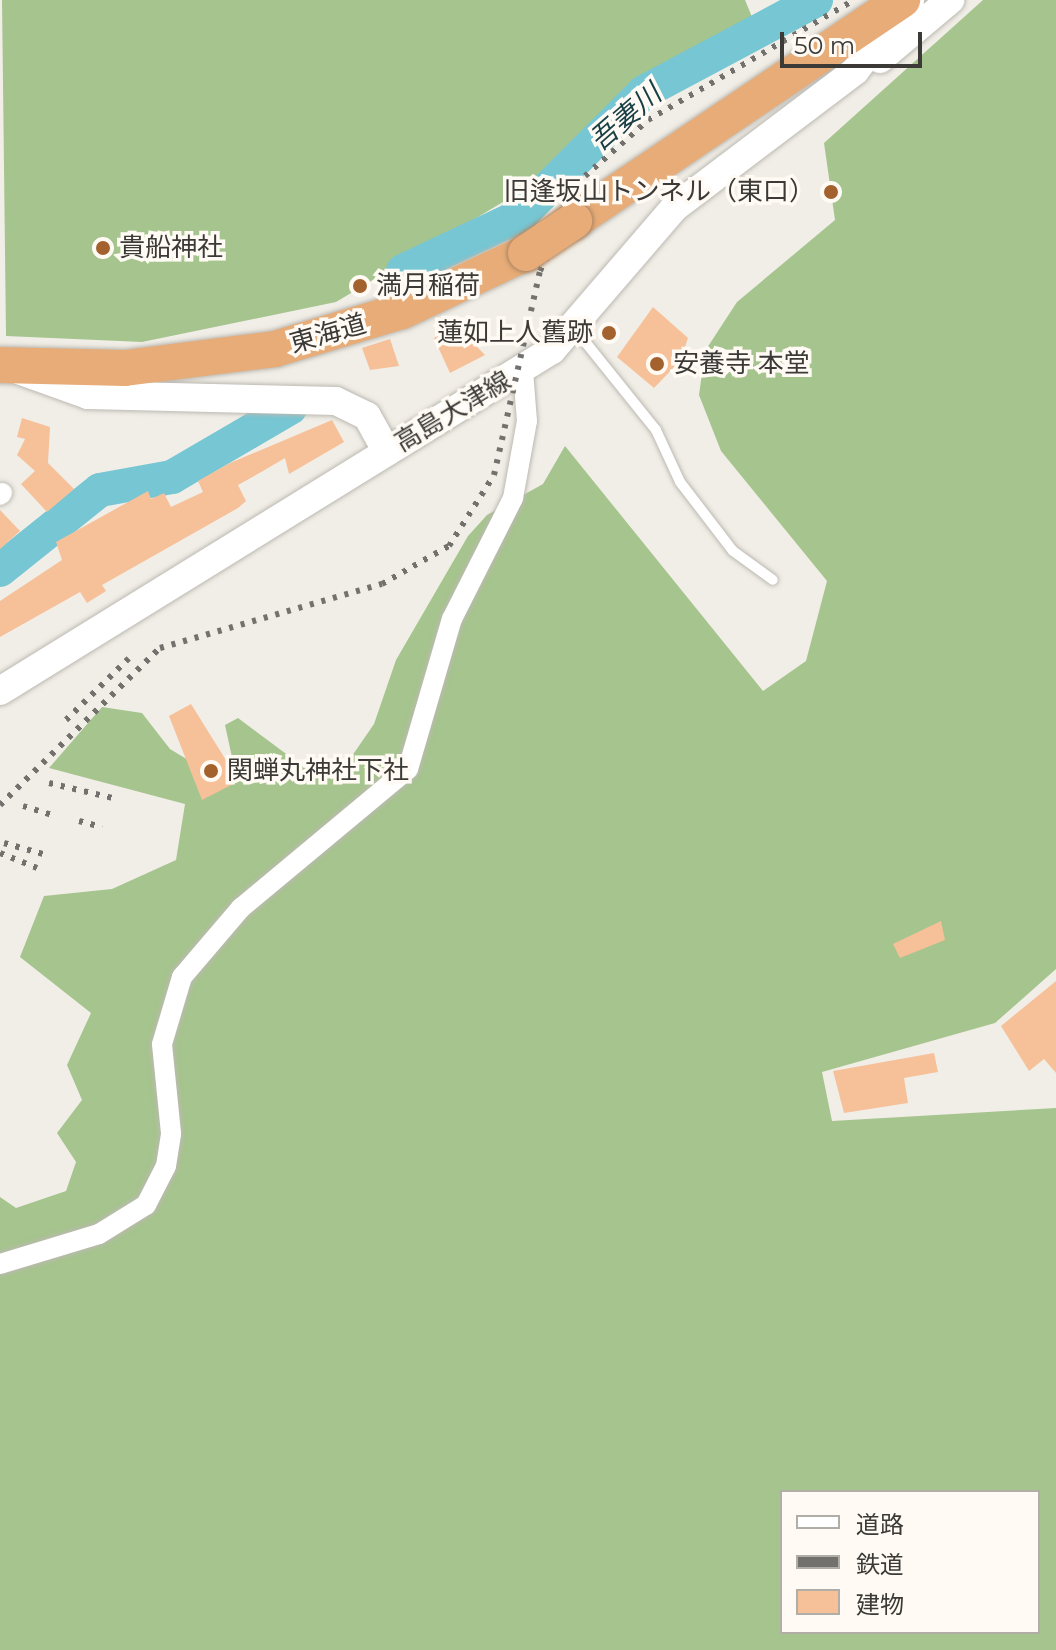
<!DOCTYPE html>
<meta charset="utf-8">
<style>
body{margin:0}
#map{position:relative;width:1056px;height:1650px;overflow:hidden;background:#f1eee7;font-family:Montserrat,"Noto Sans JP",sans-serif}
div>[style]{position:absolute}
.forest>*{inset:0;background:#a6c48e}
.river>*{height:34px;margin:-17px;padding:0 17px;transform-origin:17px;border-radius:17px;background:#76c6d4}
.building>*{inset:0;background:#f6c099}
.roads{filter:drop-shadow(0 0 2px #bcb9b2) drop-shadow(0 0 2px #bcb9b2)}
.lane>*{height:10px;margin:-5px;padding:0 5px;transform-origin:5px;border-radius:5px;background:#fff}
.street>*{height:20px;margin:-10px;padding:0 10px;transform-origin:10px;border-radius:10px;background:#fff}
.secondary>*{height:28px;margin:-14px;padding:0 14px;transform-origin:14px;border-radius:14px;background:#fff}
.highway>*{height:36px;margin:-18px;padding:0 18px;transform-origin:18px;border-radius:18px;background:#e7ac77}
.rail>*{height:6px;margin-top:-3px;transform-origin:0;background:repeating-linear-gradient(90deg,#72716d 0 4px,transparent 0 12px)}
.bridges{filter:drop-shadow(0 0 2px #ab8461) drop-shadow(0 0 2px #ab8461)}
.highway-bridge>*{height:36px;margin:-18px;padding:0 18px;transform-origin:18px;border-radius:18px;background:#e7ac77}
.dots>*{width:22px;height:22px;translate:-50% -50%;box-sizing:border-box;border:4px solid #fffbf4;border-radius:50%}
span{translate:-50% -50%;white-space:nowrap;text-align:center;line-height:1.15;-webkit-text-stroke:7px #fffbf4;paint-order:stroke}
.poi-label{font-size:26px;color:#3b3a37}
.right{translate:-100% -50%;text-align:right}
.left{translate:0 -50%;text-align:left}
.street-label{font-size:26px;color:#3b3a37}
.water-label{font-size:28px;color:#183f45;font-style:italic}
.legend{position:absolute;left:780px;top:1490px;width:260px;height:144px;box-sizing:border-box;background:#fffbf4;border:2px solid #b1aea8;margin:0;padding:10px 14px;list-style:none;font-size:24px;color:#3b3a37}
.legend li{display:flex;align-items:center;gap:16px;height:40px}
.legend b{width:40px;border:2px solid #b1aea8}
.scale{position:absolute;left:780px;top:32px;width:142px;height:36px;box-sizing:border-box;border:4px solid #3b3a37;border-top:0;padding-left:10px;font-size:24px;line-height:28px;white-space:nowrap;color:#3b3a37;-webkit-text-stroke:6px #fffbf4;paint-order:stroke}
</style>
<div id="map">
<div class="forest">
<i style="clip-path:polygon(2px 0,745px 0,752px 17px,641px 77px,533px 184px,336px 302px,142px 342px,6px 336px)"></i>
<i style="clip-path:polygon(evenodd,983px 0,1056px 0,1056px 969px,995px 1023px,822px 1072px,832px 1121px,1056px 1108px,1056px 1650px,0 1650px,0 1197px,16px 1208px,66px 1191px,76px 1162px,57px 1133px,82px 1100px,67px 1065px,91px 1013px,20px 957px,44px 896px,112px 889px,176px 860px,185px 804px,49px 768px,102px 707px,142px 713px,170px 749px,216px 777px,233px 762px,225px 725px,238px 718px,305px 768px,343px 769px,374px 724px,396px 660px,468px 536px,487px 515px,543px 484px,565px 446px,763px 691px,806px 661px,827px 581px,721px 451px,699px 395px,705px 351px,737px 302px,835px 220px,824px 143px,983px 0,782px 1492px,1038px 1492px,1038px 1632px,782px 1632px,782px 1492px)"></i>
</div>
<div class="river">
<i style="left:403px;top:271px;width:129px;rotate:-25.2deg"></i>
<i style="left:520px;top:216px;width:175px;rotate:-45deg"></i>
<i style="left:644px;top:92px;width:195px;rotate:-28.1deg"></i>
<i style="left:0;top:570px;width:128px;rotate:-38.7deg"></i>
<i style="left:100px;top:490px;width:73px;rotate:-10.2deg"></i>
<i style="left:172px;top:477px;width:137px;rotate:-30.3deg"></i>
</div>
<div class="building">
<i style="clip-path:polygon(653px 307px,688px 338px,680px 361px,654px 388px,617px 357px)"></i>
<i style="clip-path:polygon(457px 326px,485px 355px,450px 373px,434px 338px)"></i>
<i style="clip-path:polygon(390px 339px,399px 366px,370px 370px,362px 348px)"></i>
<i style="clip-path:polygon(22px 418px,50px 427px,48px 463px,74px 489px,47px 512px,21px 484px,35px 471px,17px 455px,25px 439px,17px 437px)"></i>
<i style="clip-path:polygon(332px 420px,344px 442px,289px 474px,285px 458px,263px 471px,238px 485px,246px 501px,238px 508px,102px 585px,106px 591px,87px 603px,80px 592px,0 637px,0 601px,62px 560px,56px 542px,148px 491px,151px 499px,164px 493px,171px 507px,203px 492px,198px 481px,230px 463px)"></i>
<i style="clip-path:polygon(0 510px,20px 531px,0 549px)"></i>
<i style="clip-path:polygon(191px 704px,239px 781px,202px 800px,169px 716px)"></i>
<i style="clip-path:polygon(941px 921px,945px 940px,900px 958px,893px 944px)"></i>
<i style="clip-path:polygon(1056px 981px,1056px 1073px,1044px 1059px,1029px 1071px,1001px 1026px)"></i>
<i style="clip-path:polygon(934px 1053px,938px 1072px,904px 1078px,908px 1103px,844px 1113px,833px 1071px)"></i>
</div>
<div class="roads">
<div class="lane">
<i style="left:574px;top:328px;width:131px;rotate:51.2deg"></i>
<i style="left:656px;top:430px;width:57px;rotate:65.2deg"></i>
<i style="left:680px;top:482px;width:87px;rotate:52.5deg"></i>
<i style="left:733px;top:551px;width:49px;rotate:35.9deg"></i>
</div>
<div class="street">
<i style="left:0;top:495px;width:3px;rotate:-45deg"></i>
<i style="left:0;top:1264px;width:103px;rotate:-16.9deg"></i>
<i style="left:99px;top:1234px;width:55px;rotate:-31.7deg"></i>
<i style="left:146px;top:1205px;width:44px;rotate:-62.9deg"></i>
<i style="left:166px;top:1166px;width:33px;rotate:-81deg"></i>
<i style="left:171px;top:1133px;width:89px;rotate:-95.8deg"></i>
<i style="left:162px;top:1044px;width:70px;rotate:-73.4deg"></i>
<i style="left:182px;top:977px;width:91px;rotate:-49.5deg"></i>
<i style="left:241px;top:908px;width:217px;rotate:-39.8deg"></i>
<i style="left:408px;top:769px;width:156px;rotate:-73.7deg"></i>
<i style="left:452px;top:619px;width:136px;rotate:-63.2deg"></i>
<i style="left:513px;top:498px;width:78px;rotate:-79.7deg"></i>
<i style="left:527px;top:421px;width:50px;rotate:-94.6deg"></i>
</div>
<div class="secondary">
<i style="left:880px;top:59px;width:92px;rotate:-40.1deg"></i>
<i style="left:10px;top:367px;width:83px;rotate:19.7deg"></i>
<i style="left:88px;top:395px;width:248px;rotate:1.4deg"></i>
<i style="left:336px;top:401px;width:34px;rotate:26deg"></i>
<i style="left:367px;top:416px;width:41px;rotate:60.9deg"></i>
<i style="left:0;top:691px;width:649px;rotate:-31.71deg"></i>
<i style="left:552px;top:350px;width:187px;rotate:-49.3deg"></i>
<i style="left:674px;top:208px;width:227px;rotate:-37.1deg"></i>
<i style="left:855px;top:71px;width:90px;rotate:-52.2deg"></i>
</div>
<div class="highway">
<i style="left:574px;top:221px;width:396px;rotate:-34deg"></i>
<i style="left:0;top:365px;width:125px;rotate:1.4deg"></i>
<i style="left:125px;top:368px;width:151px;rotate:-7.2deg"></i>
<i style="left:275px;top:349px;width:133px;rotate:-16.7deg"></i>
<i style="left:402px;top:311px;width:137px;rotate:-25.1deg"></i>
</div>
</div>
<div class="rail">
<i style="left:66px;top:720px;width:88px;rotate:-44.5deg"></i>
<i style="left:49px;top:783px;width:66px;rotate:13.2deg"></i>
<i style="left:0;top:805px;width:224px;rotate:-44.5deg"></i>
<i style="left:160px;top:648px;width:231px;rotate:-16.1deg"></i>
<i style="left:382px;top:584px;width:77px;rotate:-29.6deg"></i>
<i style="left:449px;top:546px;width:84px;rotate:-57.6deg"></i>
<i style="left:494px;top:475px;width:209px;rotate:-77.3deg"></i>
<i style="left:540px;top:271px;width:105px;rotate:-64.7deg"></i>
<i style="left:585px;top:176px;width:84px;rotate:-41.6deg"></i>
<i style="left:648px;top:120px;width:238px;rotate:-30.2deg"></i>
<i style="left:23px;top:806px;width:30px;rotate:17deg"></i>
<i style="left:79px;top:821px;width:24px;rotate:15deg"></i>
<i style="left:4px;top:843px;width:41px;rotate:15.8deg"></i>
<i style="left:0;top:853px;width:40px;rotate:22deg"></i>
</div>
<div class="bridges">
<div class="highway-bridge">
<i style="left:526px;top:253px;width:58px;rotate:-33.7deg"></i>
</div>
</div>
<div class="dots">
<i style="left:831px;top:192px;background:#a3612e"></i>
<i style="left:103px;top:248px;background:#a3612e"></i>
<i style="left:360px;top:286px;background:#a3612e"></i>
<i style="left:609px;top:333px;background:#a3612e"></i>
<i style="left:657px;top:364px;background:#a3612e"></i>
<i style="left:211px;top:771px;background:#a3612e"></i>
</div>
<div class="poi-label">
<span class="right" style="left:815px;top:192px">旧逢坂山トンネル（東口）</span>
<span class="left" style="left:119px;top:248px">貴船神社</span>
<span class="left" style="left:376px;top:286px">満月稲荷</span>
<span class="right" style="left:593px;top:333px">蓮如上人舊跡</span>
<span class="left" style="left:673px;top:364px">安養寺 本堂</span>
<span class="left" style="left:227px;top:771px">関蝉丸神社下社</span>
</div>
<div class="street-label">
<span style="left:328px;top:334px;rotate:-16deg">東海道</span>
<span style="left:453px;top:412px;rotate:-31deg">高島大津線</span>
</div>
<div class="water-label">
<span style="left:625px;top:117px;rotate:-41deg">吾妻川</span>
</div>
<ul class="legend">
<li><b style="height:10px;background:#fff"></b>道路</li>
<li><b style="height:10px;background:#72716d"></b>鉄道</li>
<li><b style="height:22px;background:#f6c099"></b>建物</li>
</ul>
<div class="scale">50 m</div>
</div>
